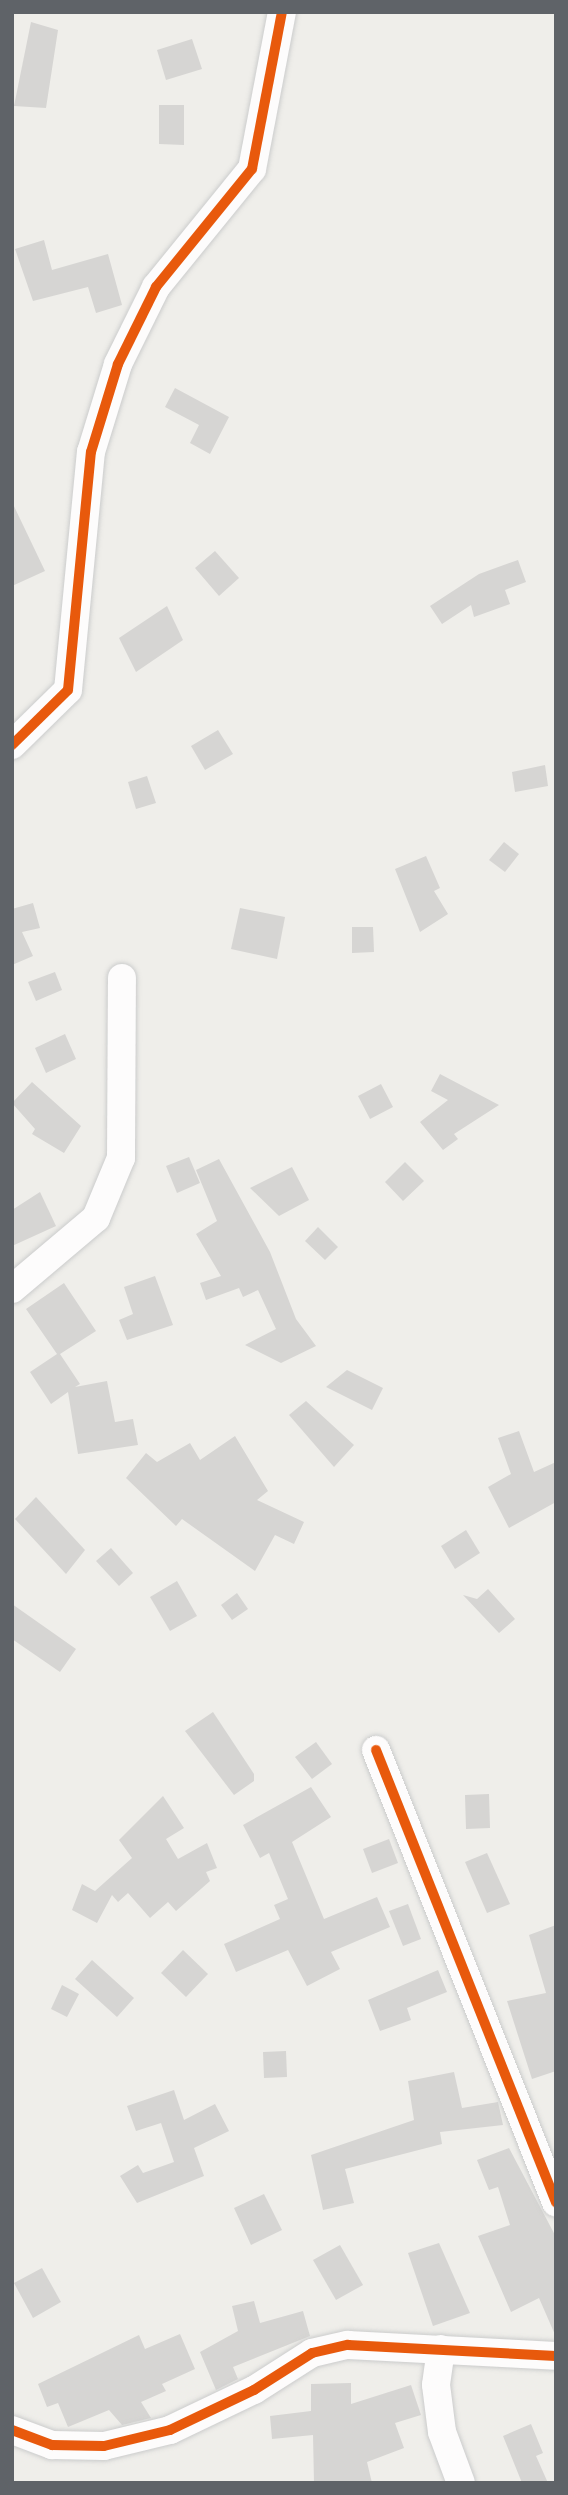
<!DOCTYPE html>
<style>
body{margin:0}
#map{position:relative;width:568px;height:2495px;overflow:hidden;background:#efeeea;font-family:Commissioner,sans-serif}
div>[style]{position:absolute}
.building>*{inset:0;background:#d6d5d3}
.roads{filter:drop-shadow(0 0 2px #cbcccc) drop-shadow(0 0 2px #cbcccc)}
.minor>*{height:28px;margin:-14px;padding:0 14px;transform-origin:14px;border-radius:14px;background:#fdfcfc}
.cycleway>*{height:10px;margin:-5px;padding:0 5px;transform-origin:5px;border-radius:5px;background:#e8590c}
span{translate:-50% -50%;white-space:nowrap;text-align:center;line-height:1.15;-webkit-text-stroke:5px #fff;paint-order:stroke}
.frame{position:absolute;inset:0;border:14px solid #5f6368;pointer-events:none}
</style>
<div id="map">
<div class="building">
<i style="clip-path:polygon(31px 22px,58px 30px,46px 108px,14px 106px)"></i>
<i style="clip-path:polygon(192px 39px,202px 69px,166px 80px,157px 50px)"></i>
<i style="clip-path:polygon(159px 105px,184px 105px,184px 145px,159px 144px)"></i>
<i style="clip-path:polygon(44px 240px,52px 270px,108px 254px,122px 305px,96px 313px,88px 287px,33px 301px,15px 249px)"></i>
<i style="clip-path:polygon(175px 388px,229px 417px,210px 454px,190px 443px,199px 425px,165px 407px)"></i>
<i style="clip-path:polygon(12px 502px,45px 571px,12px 586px)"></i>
<i style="clip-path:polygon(215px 551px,239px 578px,219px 596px,195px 568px)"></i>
<i style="clip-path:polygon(518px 560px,526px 582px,505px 590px,510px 604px,474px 617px,471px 605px,442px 624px,430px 606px,479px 574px)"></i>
<i style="clip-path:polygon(167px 606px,183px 640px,136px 672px,119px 638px)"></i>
<i style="clip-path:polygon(218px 730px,233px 754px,205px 770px,191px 746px)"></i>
<i style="clip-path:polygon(545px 765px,548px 786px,515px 792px,512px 772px)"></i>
<i style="clip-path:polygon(147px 776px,156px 803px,136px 809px,128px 782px)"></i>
<i style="clip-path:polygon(504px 842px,519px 854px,505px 872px,489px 860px)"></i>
<i style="clip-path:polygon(426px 856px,440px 888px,434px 891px,448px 914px,420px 932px,395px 869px)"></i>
<i style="clip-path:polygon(33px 903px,40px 928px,22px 932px,33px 956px,12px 965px,12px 909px)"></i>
<i style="clip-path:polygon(240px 908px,285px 917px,277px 959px,231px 949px)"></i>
<i style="clip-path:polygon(352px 927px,373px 927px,374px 952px,352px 953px)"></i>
<i style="clip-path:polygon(55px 972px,62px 990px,36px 1001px,28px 982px)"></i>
<i style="clip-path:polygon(65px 1034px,76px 1059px,46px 1073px,35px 1048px)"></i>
<i style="clip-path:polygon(440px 1074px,499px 1105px,454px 1134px,458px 1139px,443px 1150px,420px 1122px,448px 1100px,431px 1091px)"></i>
<i style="clip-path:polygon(32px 1082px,81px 1126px,64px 1153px,32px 1134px,35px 1129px,12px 1103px)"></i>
<i style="clip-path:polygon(381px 1084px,393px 1107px,370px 1119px,358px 1096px)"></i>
<i style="clip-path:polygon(189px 1157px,200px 1183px,177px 1193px,166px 1166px)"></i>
<i style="clip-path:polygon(219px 1159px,270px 1252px,296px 1319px,316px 1346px,281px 1363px,245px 1345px,276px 1329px,258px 1290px,243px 1297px,239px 1288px,206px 1300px,200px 1283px,221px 1276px,196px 1234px,217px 1221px,196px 1170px)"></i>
<i style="clip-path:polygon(405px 1162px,424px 1181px,403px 1201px,385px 1182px)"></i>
<i style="clip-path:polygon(292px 1167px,309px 1200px,279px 1216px,250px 1188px)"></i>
<i style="clip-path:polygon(40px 1192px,56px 1226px,12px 1246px,12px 1210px)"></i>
<i style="clip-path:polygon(318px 1227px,338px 1247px,325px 1260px,305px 1241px)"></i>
<i style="clip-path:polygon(155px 1276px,173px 1325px,127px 1340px,119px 1320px,133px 1314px,124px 1287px)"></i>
<i style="clip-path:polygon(64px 1283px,96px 1331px,60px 1354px,80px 1384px,75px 1387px,107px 1381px,115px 1422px,133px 1419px,138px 1445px,78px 1454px,68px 1392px,51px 1404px,30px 1372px,57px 1354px,26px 1309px)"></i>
<i style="clip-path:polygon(347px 1370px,383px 1388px,372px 1410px,326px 1387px)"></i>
<i style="clip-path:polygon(306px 1401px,354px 1445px,334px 1467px,289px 1415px)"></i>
<i style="clip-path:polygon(519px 1431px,534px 1472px,556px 1462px,556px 1502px,509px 1528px,488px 1487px,511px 1474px,498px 1438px)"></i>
<i style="clip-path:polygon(235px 1436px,268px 1491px,257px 1500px,304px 1522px,294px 1544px,275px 1535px,255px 1571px,182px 1519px,176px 1526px,126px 1478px,146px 1453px,157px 1462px,190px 1443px,200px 1460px)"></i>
<i style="clip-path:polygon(36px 1497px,85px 1550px,66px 1574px,15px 1519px)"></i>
<i style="clip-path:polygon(466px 1530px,480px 1553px,455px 1569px,441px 1546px)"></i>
<i style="clip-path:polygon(111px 1548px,133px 1573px,119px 1586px,96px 1561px)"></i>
<i style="clip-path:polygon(177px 1581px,197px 1616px,170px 1631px,150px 1597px)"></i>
<i style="clip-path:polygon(488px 1589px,515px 1619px,499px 1633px,463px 1595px,477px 1599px)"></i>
<i style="clip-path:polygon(237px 1593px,248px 1609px,232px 1620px,221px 1605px)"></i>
<i style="clip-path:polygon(12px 1604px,76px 1649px,60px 1672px,12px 1639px)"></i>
<i style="clip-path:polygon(213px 1712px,254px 1774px,254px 1781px,234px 1795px,185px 1731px)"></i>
<i style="clip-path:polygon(316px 1742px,332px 1764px,312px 1779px,295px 1757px)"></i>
<i style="clip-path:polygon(311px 1787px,331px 1817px,292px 1842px,324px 1919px,377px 1897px,390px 1927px,331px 1952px,340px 1969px,307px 1986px,288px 1950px,236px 1972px,224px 1944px,280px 1919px,274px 1905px,288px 1899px,269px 1853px,260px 1858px,243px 1825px)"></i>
<i style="clip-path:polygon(489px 1794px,490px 1828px,466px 1829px,465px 1795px)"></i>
<i style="clip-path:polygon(163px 1796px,184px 1828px,166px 1839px,178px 1859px,207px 1843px,217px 1868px,206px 1872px,210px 1881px,176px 1911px,168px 1902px,150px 1918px,128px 1893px,118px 1902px,112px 1895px,97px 1923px,72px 1910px,82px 1884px,95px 1891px,132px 1858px,119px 1840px)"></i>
<i style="clip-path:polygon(389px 1839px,398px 1863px,372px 1873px,363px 1849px)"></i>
<i style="clip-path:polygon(487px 1853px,510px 1904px,487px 1913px,465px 1862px)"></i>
<i style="clip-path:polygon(408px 1904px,421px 1939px,403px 1946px,389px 1911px)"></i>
<i style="clip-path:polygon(556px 1925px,556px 2071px,532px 2079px,507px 2001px,546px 1993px,529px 1935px)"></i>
<i style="clip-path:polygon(183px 1950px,208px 1974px,186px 1997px,161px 1973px)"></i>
<i style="clip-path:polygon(92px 1960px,134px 1998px,117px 2017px,75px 1979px)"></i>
<i style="clip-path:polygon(438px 1970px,447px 1992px,407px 2008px,411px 2020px,380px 2031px,368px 2000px)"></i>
<i style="clip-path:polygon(62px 1985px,79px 1994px,67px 2017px,51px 2009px)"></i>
<i style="clip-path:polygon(286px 2051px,287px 2077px,264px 2078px,263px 2052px)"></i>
<i style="clip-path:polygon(454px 2072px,462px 2108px,498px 2102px,503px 2125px,440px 2132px,442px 2144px,345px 2169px,354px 2203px,323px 2210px,311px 2155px,414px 2120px,408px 2081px)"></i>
<i style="clip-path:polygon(174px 2090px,184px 2120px,215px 2104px,229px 2131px,194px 2148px,204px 2176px,137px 2203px,120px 2176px,138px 2165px,143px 2173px,174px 2162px,161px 2123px,136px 2131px,127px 2106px)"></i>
<i style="clip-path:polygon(509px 2148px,556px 2237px,556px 2337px,539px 2298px,511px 2312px,478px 2236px,510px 2225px,498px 2187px,489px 2190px,477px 2160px)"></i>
<i style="clip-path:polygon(264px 2194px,282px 2230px,251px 2245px,234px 2208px)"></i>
<i style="clip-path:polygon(439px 2243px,470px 2313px,433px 2326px,408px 2253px)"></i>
<i style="clip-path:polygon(340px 2245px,363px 2285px,336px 2300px,313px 2260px)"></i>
<i style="clip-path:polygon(42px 2268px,61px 2302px,33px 2318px,14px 2283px)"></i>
<i style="clip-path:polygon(254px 2301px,260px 2323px,303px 2311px,310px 2336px,233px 2367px,238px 2379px,216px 2390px,200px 2352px,238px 2331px,232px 2306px)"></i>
<i style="clip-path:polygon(180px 2334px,195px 2369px,162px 2384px,166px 2391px,141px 2402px,151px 2418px,122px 2425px,109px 2410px,68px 2427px,58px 2403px,47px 2407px,38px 2384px,139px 2335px,145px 2349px)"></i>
<i style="clip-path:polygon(351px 2383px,351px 2404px,411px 2385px,421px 2415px,395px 2423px,404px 2448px,367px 2462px,372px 2483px,314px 2483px,313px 2435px,272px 2439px,270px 2416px,311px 2411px,311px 2384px)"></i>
<i style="clip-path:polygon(531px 2424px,543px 2453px,536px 2456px,548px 2483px,522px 2483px,503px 2436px)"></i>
</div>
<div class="roads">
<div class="minor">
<i style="left:12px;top:745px;width:78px;rotate:-44.5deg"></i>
<i style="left:68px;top:690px;width:239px;rotate:-84.5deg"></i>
<i style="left:91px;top:452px;width:92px;rotate:-72.9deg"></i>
<i style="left:118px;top:364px;width:86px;rotate:-63.7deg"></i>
<i style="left:156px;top:287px;width:152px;rotate:-50.9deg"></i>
<i style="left:252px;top:169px;width:160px;rotate:-79.2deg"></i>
<i style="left:12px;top:1289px;width:110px;rotate:-40.2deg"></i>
<i style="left:96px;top:1218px;width:65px;rotate:-67.4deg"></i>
<i style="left:121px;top:1158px;width:180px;rotate:-89.7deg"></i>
<i style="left:376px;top:1750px;width:487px;rotate:68.3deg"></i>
<i style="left:441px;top:2349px;width:36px;rotate:98deg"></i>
<i style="left:436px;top:2385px;width:47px;rotate:82.7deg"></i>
<i style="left:442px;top:2432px;width:54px;rotate:69.6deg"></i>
<i style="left:12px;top:2430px;width:43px;rotate:20.6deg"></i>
<i style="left:52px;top:2445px;width:52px;rotate:1.1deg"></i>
<i style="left:104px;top:2446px;width:68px;rotate:-13.6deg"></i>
<i style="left:170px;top:2430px;width:93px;rotate:-25.5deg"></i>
<i style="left:254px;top:2390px;width:69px;rotate:-32.5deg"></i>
<i style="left:312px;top:2353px;width:37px;rotate:-13deg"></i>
<i style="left:348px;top:2345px;width:208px;rotate:3deg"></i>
</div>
</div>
<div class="cycleway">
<i style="left:12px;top:745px;width:78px;rotate:-44.5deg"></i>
<i style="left:68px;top:690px;width:239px;rotate:-84.5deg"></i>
<i style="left:91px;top:452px;width:92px;rotate:-72.9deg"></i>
<i style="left:118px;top:364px;width:86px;rotate:-63.7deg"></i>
<i style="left:156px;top:287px;width:152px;rotate:-50.9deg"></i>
<i style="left:252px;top:169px;width:160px;rotate:-79.2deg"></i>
<i style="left:376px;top:1750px;width:487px;rotate:68.3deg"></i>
<i style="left:12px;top:2430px;width:43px;rotate:20.6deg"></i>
<i style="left:52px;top:2445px;width:52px;rotate:1.1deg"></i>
<i style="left:104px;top:2446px;width:68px;rotate:-13.6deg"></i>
<i style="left:170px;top:2430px;width:93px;rotate:-25.5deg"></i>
<i style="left:254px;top:2390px;width:69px;rotate:-32.5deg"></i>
<i style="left:312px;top:2353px;width:37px;rotate:-13deg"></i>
<i style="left:348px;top:2345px;width:208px;rotate:3deg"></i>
</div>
<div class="frame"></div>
</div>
